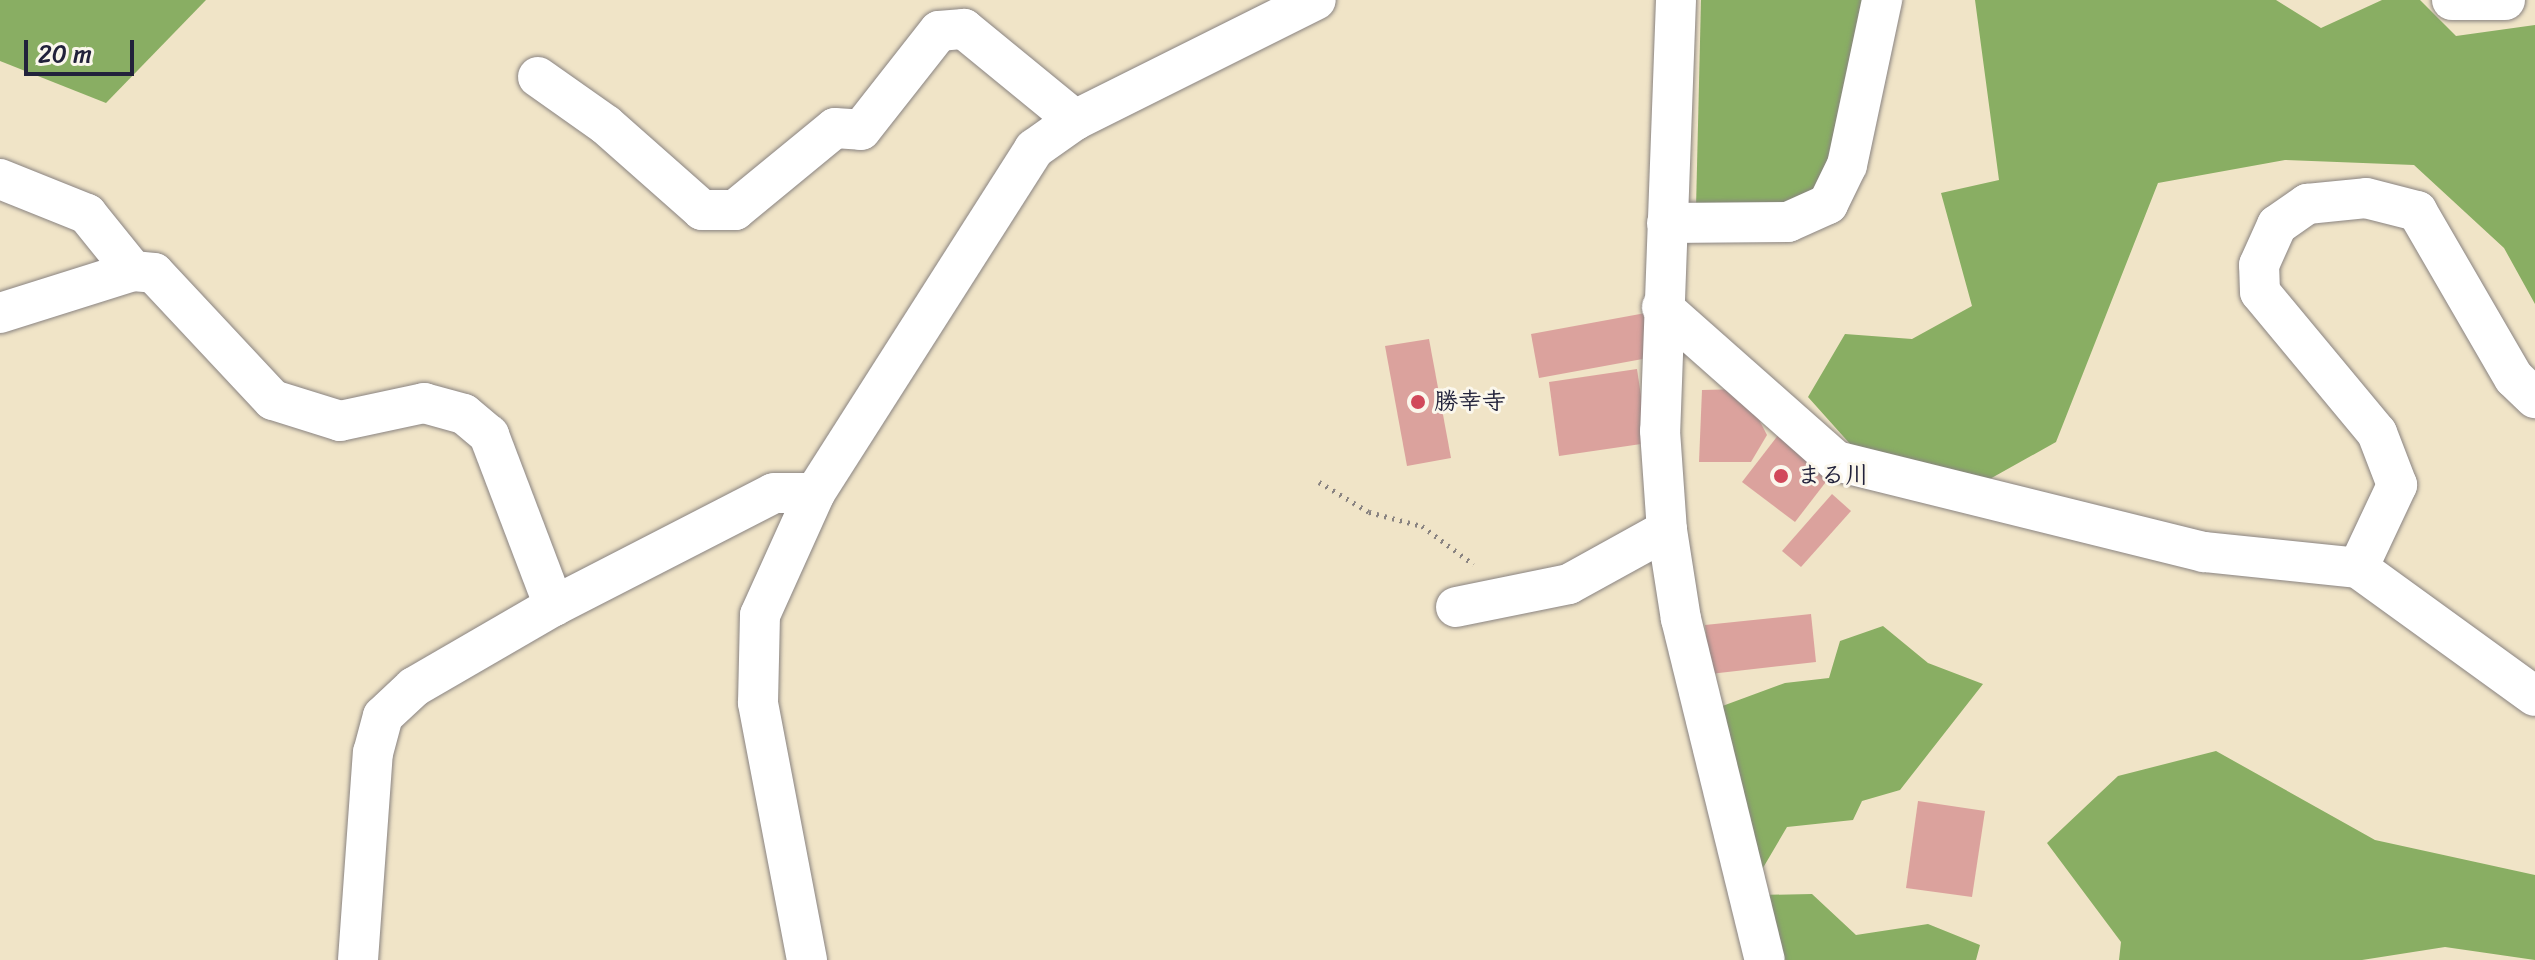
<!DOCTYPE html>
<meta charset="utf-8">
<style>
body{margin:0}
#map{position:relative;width:2535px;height:960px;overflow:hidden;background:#f0e4c7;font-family:Sriracha,"Klee One",sans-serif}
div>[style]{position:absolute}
.forest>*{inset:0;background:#89ae63}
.building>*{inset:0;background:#dba29d}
.path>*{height:5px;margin-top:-2.5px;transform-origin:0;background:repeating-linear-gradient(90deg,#898381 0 2px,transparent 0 8px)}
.roads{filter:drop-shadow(0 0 2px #898381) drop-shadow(0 0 2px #898381)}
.minor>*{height:40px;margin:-20px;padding:0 20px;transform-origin:20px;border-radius:20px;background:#fff}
.dots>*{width:22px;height:22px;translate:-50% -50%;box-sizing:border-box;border:4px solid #fbf7ec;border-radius:50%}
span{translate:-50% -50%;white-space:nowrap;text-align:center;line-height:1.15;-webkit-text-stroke:6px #fbf7ec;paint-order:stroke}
.poi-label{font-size:24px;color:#22223b;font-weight:700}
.left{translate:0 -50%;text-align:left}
.scale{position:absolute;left:24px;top:40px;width:110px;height:36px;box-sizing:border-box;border:4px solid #22223b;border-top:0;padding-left:10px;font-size:24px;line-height:28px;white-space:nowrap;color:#22223b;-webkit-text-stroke:6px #fbf7ec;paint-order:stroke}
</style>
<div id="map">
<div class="forest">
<i style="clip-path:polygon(0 0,206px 0,106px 103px,0 61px)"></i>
<i style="clip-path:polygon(1701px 0,1883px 0,1828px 204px,1696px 208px)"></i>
<i style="clip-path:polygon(1975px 0,2276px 0,2321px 28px,2382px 0,2420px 0,2456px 36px,2535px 25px,2535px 304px,2504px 248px,2414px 165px,2285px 160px,2158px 183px,2056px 442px,1988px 480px,1851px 445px,1808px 397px,1845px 334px,1912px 339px,1972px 306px,1941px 193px,1999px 180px)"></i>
<i style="clip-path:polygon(1883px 626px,1928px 663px,1983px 684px,1900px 790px,1862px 801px,1853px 820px,1787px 827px,1757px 878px,1717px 708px,1785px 683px,1829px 678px,1840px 641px)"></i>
<i style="clip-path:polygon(2216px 751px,2375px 840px,2535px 875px,2535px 960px,2445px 947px,2362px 960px,2119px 960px,2121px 942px,2047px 843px,2118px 776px)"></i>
<i style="clip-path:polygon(1812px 894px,1856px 935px,1928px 924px,1980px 945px,1976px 960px,1777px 960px,1760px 895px)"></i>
</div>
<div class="building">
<i style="clip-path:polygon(1651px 312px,1659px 356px,1539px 378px,1531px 334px)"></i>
<i style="clip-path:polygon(1429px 339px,1451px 458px,1407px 466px,1385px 346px)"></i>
<i style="clip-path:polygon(1637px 369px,1648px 443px,1559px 456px,1549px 382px)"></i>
<i style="clip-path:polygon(1743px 389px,1767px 435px,1751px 462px,1699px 462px,1702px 390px)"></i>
<i style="clip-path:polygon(1779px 434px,1832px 474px,1795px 522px,1742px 482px)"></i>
<i style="clip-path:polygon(1832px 494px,1851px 511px,1801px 567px,1782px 551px)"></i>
<i style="clip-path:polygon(1811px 614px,1816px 662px,1710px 674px,1705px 625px)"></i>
<i style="clip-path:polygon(1918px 801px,1985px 811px,1972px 897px,1906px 888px)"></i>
</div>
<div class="path">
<i style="left:1319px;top:482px;width:58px;rotate:31deg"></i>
<i style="left:1369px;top:512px;width:55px;rotate:14.8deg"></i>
<i style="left:1422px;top:526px;width:64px;rotate:36.7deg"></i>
</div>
<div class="roads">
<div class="minor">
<i style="left:1676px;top:0;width:431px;rotate:92.1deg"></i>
<i style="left:1660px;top:431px;width:99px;rotate:86deg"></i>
<i style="left:1667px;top:530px;width:90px;rotate:81.1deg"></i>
<i style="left:1681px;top:619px;width:351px;rotate:76.2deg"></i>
<i style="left:2452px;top:0;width:53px"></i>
<i style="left:538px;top:77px;width:83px;rotate:35.2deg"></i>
<i style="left:606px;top:125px;width:128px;rotate:41.5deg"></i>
<i style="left:702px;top:210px;width:33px"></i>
<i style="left:735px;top:210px;width:129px;rotate:-39.4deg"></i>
<i style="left:835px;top:128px;width:26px;rotate:4deg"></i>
<i style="left:861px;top:130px;width:126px;rotate:-51.8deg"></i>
<i style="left:939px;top:31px;width:25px;rotate:-5deg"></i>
<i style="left:964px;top:29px;width:144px;rotate:39.3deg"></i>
<i style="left:0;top:179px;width:94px;rotate:21.9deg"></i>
<i style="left:87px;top:214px;width:73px;rotate:51.1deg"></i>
<i style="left:1667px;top:223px;width:121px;rotate:-0.5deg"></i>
<i style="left:1788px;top:222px;width:44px;rotate:-24.2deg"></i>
<i style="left:1828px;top:204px;width:43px;rotate:-64deg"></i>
<i style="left:1847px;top:165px;width:169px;rotate:-78deg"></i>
<i style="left:1662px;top:307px;width:232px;rotate:41.5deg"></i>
<i style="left:1836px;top:461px;width:379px;rotate:13.9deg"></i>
<i style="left:2204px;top:552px;width:155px;rotate:5.9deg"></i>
<i style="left:2358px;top:568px;width:218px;rotate:35.9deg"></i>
<i style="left:0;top:313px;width:139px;rotate:-17.5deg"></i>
<i style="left:133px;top:271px;width:21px;rotate:5deg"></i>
<i style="left:154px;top:273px;width:174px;rotate:46.9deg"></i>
<i style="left:273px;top:400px;width:70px;rotate:17.4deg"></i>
<i style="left:340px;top:421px;width:86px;rotate:-12.1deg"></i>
<i style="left:424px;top:403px;width:41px;rotate:15.4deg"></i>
<i style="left:464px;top:414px;width:33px;rotate:40deg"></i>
<i style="left:489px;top:435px;width:183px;rotate:69.2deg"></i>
<i style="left:2358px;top:568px;width:92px;rotate:-64.8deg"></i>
<i style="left:2397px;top:485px;width:56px;rotate:-111deg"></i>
<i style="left:2377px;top:433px;width:183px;rotate:-129.7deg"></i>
<i style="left:2260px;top:292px;width:27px;rotate:-92deg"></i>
<i style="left:2259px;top:265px;width:44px;rotate:-65.8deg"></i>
<i style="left:2277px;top:225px;width:37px;rotate:-35deg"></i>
<i style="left:2307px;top:204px;width:59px;rotate:-5.8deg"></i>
<i style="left:2366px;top:198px;width:53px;rotate:14.3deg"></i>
<i style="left:2417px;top:211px;width:193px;rotate:59.9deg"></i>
<i style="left:2514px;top:378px;width:29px;rotate:44deg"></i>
<i style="left:1456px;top:607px;width:115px;rotate:-11.5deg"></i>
<i style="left:1569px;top:584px;width:112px;rotate:-28.9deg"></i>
<i style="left:358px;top:960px;width:208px;rotate:-85.9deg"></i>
<i style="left:373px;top:753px;width:38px;rotate:-75deg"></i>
<i style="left:383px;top:716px;width:42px;rotate:-43.1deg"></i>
<i style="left:414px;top:687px;width:162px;rotate:-30.1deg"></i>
<i style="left:554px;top:606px;width:247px;rotate:-27.2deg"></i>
<i style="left:774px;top:493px;width:41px"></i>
<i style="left:807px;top:960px;width:262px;rotate:-100.8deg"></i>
<i style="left:758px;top:703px;width:88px;rotate:-88.7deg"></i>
<i style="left:760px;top:615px;width:134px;rotate:-65.7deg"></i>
<i style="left:815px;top:493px;width:408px;rotate:-57.5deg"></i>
<i style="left:1034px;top:149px;width:50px;rotate:-35.3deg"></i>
<i style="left:1075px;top:120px;width:269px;rotate:-26.5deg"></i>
</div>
</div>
<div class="dots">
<i style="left:1418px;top:402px;background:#d1495b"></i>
<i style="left:1781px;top:476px;background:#d1495b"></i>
</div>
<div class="poi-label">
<span class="left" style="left:1434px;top:402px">勝幸寺</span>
<span class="left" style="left:1797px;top:476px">まる川</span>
</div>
<div class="scale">20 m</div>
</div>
